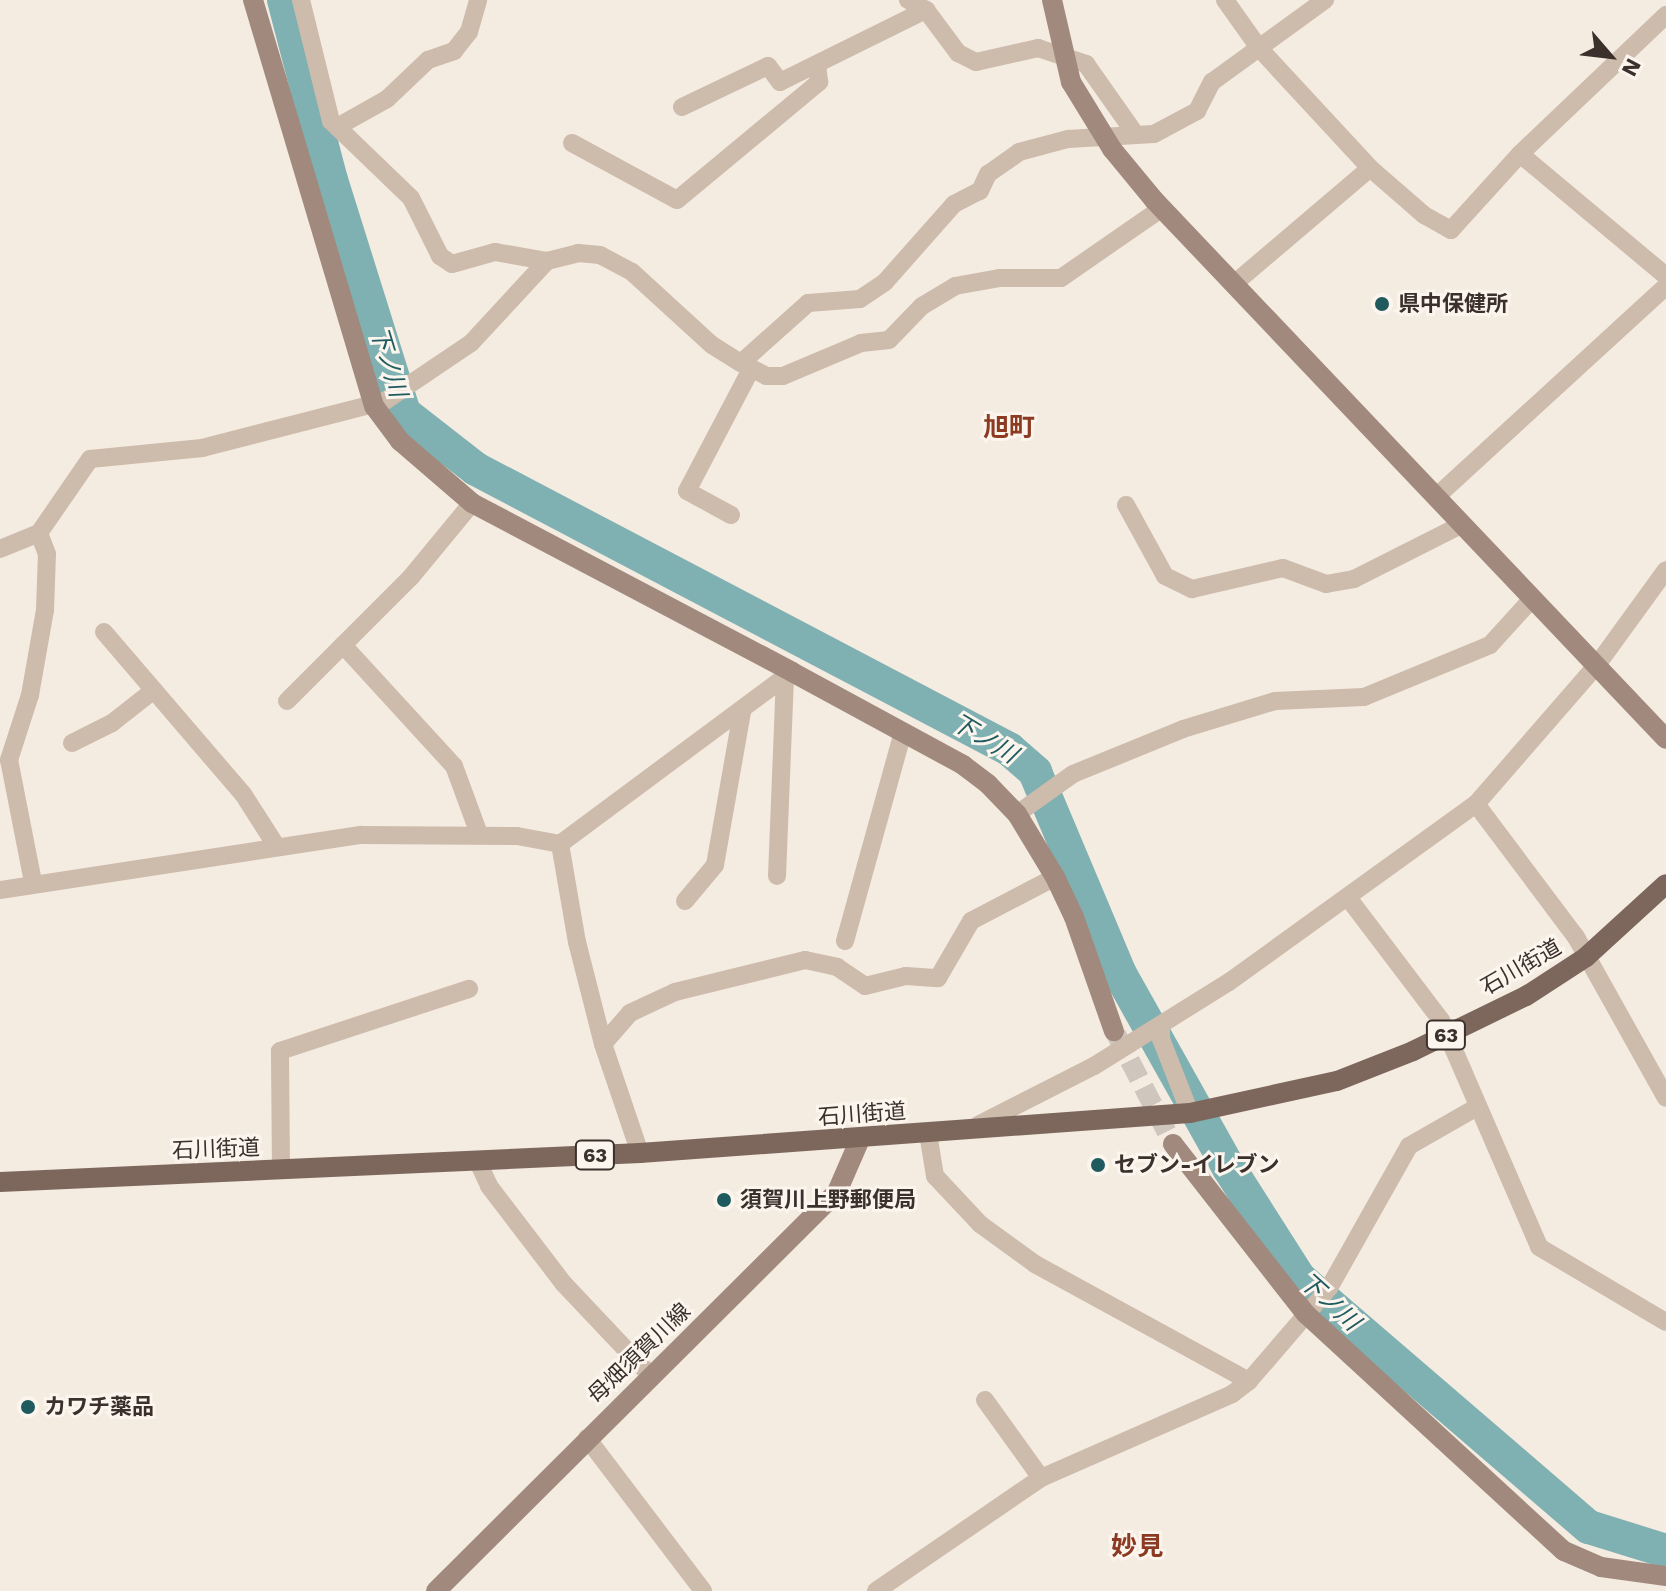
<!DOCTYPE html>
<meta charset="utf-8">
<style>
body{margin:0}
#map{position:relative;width:1666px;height:1591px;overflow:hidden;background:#f4ebe1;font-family:"Work Sans","Noto Sans JP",sans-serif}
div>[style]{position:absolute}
.river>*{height:34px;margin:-17px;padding:0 17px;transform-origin:17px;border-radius:17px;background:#7fb0b2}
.secondary-tunnel>*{height:20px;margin-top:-10px;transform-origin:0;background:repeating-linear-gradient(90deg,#cfc6bd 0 20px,transparent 0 30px)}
.street>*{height:18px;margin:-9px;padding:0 9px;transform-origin:9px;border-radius:9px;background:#cdbbac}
.secondary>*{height:20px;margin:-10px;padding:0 10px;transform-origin:10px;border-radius:10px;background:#a18a7d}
.primary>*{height:20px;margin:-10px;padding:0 10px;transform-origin:10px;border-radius:10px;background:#7d675c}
.secondary-bridge>*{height:20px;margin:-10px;padding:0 10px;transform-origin:10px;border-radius:10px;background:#a18a7d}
.dots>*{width:22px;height:22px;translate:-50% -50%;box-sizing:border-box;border:4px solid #fbf5ee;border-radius:50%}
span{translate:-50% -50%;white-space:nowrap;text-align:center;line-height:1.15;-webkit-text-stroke:6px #fbf5ee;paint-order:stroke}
.shield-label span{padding:2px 6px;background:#fbf5ee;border:2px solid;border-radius:6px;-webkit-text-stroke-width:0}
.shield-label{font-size:20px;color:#3b302b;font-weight:700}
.poi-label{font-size:22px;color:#3b302b;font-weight:700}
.left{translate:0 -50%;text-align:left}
.street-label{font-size:22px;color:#3b302b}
.water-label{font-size:24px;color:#1f5a5e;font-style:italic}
.quarter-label{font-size:26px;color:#8c3b22;font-weight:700}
.north{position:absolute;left:1570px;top:16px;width:80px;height:80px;-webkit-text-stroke:6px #fbf5ee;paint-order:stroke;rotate:118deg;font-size:22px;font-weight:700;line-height:32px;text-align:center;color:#3b302b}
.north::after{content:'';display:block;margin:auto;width:28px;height:36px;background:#3b302b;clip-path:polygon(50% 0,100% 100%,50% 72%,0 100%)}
</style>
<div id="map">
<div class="river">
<i style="left:284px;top:0;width:186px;rotate:75.4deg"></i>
<i style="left:331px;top:180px;width:244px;rotate:72.6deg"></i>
<i style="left:404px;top:413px;width:91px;rotate:37.9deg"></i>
<i style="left:476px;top:469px;width:602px;rotate:27.71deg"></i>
<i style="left:1009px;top:749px;width:35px;rotate:41deg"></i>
<i style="left:1035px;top:772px;width:219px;rotate:67.2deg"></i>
<i style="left:1120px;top:974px;width:223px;rotate:60.7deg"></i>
<i style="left:1229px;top:1168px;width:130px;rotate:57.5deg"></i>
<i style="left:1299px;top:1278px;width:382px;rotate:40.7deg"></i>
<i style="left:1589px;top:1527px;width:81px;rotate:17.3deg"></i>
</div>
<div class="secondary-tunnel">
<i style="left:1116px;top:1034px;width:124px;rotate:62.6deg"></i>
</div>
<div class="street">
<i style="left:301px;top:0;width:125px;rotate:76.1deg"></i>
<i style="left:331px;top:121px;width:111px;rotate:43.9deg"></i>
<i style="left:411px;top:198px;width:65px;rotate:63.4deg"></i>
<i style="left:440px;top:256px;width:14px;rotate:34deg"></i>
<i style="left:452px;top:264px;width:45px;rotate:-15.6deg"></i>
<i style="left:495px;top:252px;width:53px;rotate:9.8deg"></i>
<i style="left:547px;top:261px;width:32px;rotate:-14deg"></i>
<i style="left:578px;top:253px;width:22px;rotate:5deg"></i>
<i style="left:600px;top:255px;width:36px;rotate:28deg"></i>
<i style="left:632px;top:272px;width:108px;rotate:42.4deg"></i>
<i style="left:712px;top:345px;width:34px;rotate:32deg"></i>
<i style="left:741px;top:363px;width:90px;rotate:-41.8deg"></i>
<i style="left:808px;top:303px;width:52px;rotate:-4.4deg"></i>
<i style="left:860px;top:299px;width:30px;rotate:-34deg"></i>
<i style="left:885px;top:282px;width:104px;rotate:-48.5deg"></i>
<i style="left:954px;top:204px;width:29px;rotate:-27deg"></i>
<i style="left:980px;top:191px;width:19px;rotate:-65deg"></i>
<i style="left:988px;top:174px;width:38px;rotate:-35deg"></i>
<i style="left:1019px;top:152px;width:51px;rotate:-14.9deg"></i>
<i style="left:1068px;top:139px;width:86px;rotate:-3.3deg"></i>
<i style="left:1154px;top:134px;width:49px;rotate:-28.1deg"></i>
<i style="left:1197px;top:111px;width:33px;rotate:-63deg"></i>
<i style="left:1212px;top:82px;width:140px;rotate:-36deg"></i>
<i style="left:908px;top:0;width:21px;rotate:29deg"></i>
<i style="left:926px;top:10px;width:54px;rotate:53.3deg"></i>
<i style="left:958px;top:53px;width:20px;rotate:27deg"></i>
<i style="left:976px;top:62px;width:64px;rotate:-12.7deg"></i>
<i style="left:1038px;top:48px;width:51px;rotate:18.4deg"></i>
<i style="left:1086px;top:64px;width:83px;rotate:54.8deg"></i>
<i style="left:1225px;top:0;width:59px;rotate:54.7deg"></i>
<i style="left:1259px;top:48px;width:163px;rotate:47.2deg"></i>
<i style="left:1370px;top:168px;width:72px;rotate:41deg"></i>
<i style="left:1424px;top:215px;width:31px;rotate:29deg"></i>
<i style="left:1451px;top:230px;width:103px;rotate:-47.8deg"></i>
<i style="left:1520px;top:154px;width:202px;rotate:-43.6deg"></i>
<i style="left:682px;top:107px;width:95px;rotate:-25.5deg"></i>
<i style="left:768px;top:66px;width:20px;rotate:53deg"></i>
<i style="left:780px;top:82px;width:163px;rotate:-26.3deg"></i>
<i style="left:337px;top:127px;width:57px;rotate:-29.2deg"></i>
<i style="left:387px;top:99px;width:57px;rotate:-43.6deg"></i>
<i style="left:428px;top:60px;width:28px;rotate:-19deg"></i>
<i style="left:454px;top:51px;width:24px;rotate:-52deg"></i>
<i style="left:469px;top:32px;width:33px;rotate:-74deg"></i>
<i style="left:572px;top:143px;width:119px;rotate:28.5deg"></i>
<i style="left:677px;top:200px;width:185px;rotate:-39.7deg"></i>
<i style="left:819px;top:82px;width:18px;rotate:-96deg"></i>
<i style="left:1520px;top:154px;width:190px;rotate:39.9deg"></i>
<i style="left:1235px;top:283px;width:177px;rotate:-40.4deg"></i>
<i style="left:741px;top:363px;width:28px;rotate:27deg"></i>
<i style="left:766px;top:376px;width:17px"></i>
<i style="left:783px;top:376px;width:85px;rotate:-22.9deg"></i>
<i style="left:861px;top:343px;width:28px;rotate:-6deg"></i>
<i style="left:889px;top:340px;width:47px;rotate:-45.9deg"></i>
<i style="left:922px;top:306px;width:39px;rotate:-31deg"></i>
<i style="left:955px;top:286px;width:46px;rotate:-10.1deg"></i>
<i style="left:1000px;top:278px;width:61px"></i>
<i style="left:1061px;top:278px;width:123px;rotate:-34.7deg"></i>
<i style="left:1436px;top:497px;width:312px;rotate:-42.5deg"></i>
<i style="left:1126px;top:505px;width:81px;rotate:61.2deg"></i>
<i style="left:1165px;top:576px;width:30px;rotate:26deg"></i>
<i style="left:1192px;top:589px;width:93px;rotate:-13deg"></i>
<i style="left:1283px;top:568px;width:46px;rotate:20.4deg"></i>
<i style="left:1326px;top:584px;width:28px;rotate:-10deg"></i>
<i style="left:1354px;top:579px;width:122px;rotate:-26.8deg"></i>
<i style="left:731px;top:515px;width:50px;rotate:-151.4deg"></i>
<i style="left:687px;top:491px;width:138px;rotate:-62.3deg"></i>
<i style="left:0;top:549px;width:42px;rotate:-22.3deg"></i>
<i style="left:39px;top:533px;width:90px;rotate:-55.4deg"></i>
<i style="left:90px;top:459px;width:113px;rotate:-5.6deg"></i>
<i style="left:202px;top:448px;width:189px;rotate:-14.4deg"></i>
<i style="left:385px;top:401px;width:104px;rotate:-34deg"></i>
<i style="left:471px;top:343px;width:112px;rotate:-47.2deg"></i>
<i style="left:104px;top:632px;width:213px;rotate:49.4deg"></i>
<i style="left:243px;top:794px;width:59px;rotate:57.4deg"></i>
<i style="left:343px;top:645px;width:164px;rotate:47.5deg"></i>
<i style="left:454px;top:766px;width:72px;rotate:69.8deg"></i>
<i style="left:287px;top:701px;width:175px;rotate:-45deg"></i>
<i style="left:411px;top:577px;width:96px;rotate:-50.5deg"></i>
<i style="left:72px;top:743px;width:45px;rotate:-26.6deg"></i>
<i style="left:112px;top:723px;width:53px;rotate:-38.2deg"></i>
<i style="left:1476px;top:804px;width:166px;rotate:53.1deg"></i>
<i style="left:1576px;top:937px;width:184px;rotate:60.8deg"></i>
<i style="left:1017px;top:814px;width:69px;rotate:-35.5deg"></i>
<i style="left:1073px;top:774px;width:119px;rotate:-22.2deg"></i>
<i style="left:1183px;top:729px;width:96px;rotate:-16.9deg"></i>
<i style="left:1275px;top:701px;width:89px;rotate:-2.6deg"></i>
<i style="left:1364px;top:697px;width:136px;rotate:-22.4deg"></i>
<i style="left:1490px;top:645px;width:61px;rotate:-47.7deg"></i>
<i style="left:560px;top:844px;width:99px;rotate:80.2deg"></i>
<i style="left:577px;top:942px;width:105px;rotate:75.7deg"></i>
<i style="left:603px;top:1044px;width:115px;rotate:71.3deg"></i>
<i style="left:777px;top:876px;width:197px;rotate:-87.7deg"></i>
<i style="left:33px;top:882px;width:124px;rotate:-101.1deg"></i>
<i style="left:9px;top:760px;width:68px;rotate:-72.1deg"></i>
<i style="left:30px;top:695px;width:86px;rotate:-80deg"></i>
<i style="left:45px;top:610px;width:56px;rotate:-88deg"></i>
<i style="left:47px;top:554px;width:22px;rotate:-111deg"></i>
<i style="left:0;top:890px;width:365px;rotate:-8.7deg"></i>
<i style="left:361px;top:835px;width:156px;rotate:0.4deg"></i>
<i style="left:517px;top:836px;width:44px;rotate:10.5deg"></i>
<i style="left:560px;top:844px;width:289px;rotate:-36.6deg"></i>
<i style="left:1349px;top:899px;width:152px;rotate:52.8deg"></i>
<i style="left:1441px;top:1020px;width:247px;rotate:66.6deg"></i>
<i style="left:1539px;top:1247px;width:147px;rotate:30.6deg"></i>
<i style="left:685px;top:901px;width:47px;rotate:-50.2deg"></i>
<i style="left:715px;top:865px;width:155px;rotate:-80deg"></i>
<i style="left:845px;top:941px;width:217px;rotate:-74.5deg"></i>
<i style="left:1161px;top:1025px;width:14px;rotate:90deg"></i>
<i style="left:1161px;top:1039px;width:79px;rotate:68.6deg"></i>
<i style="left:603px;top:1044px;width:41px;rotate:-48.9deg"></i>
<i style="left:630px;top:1013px;width:50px;rotate:-25deg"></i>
<i style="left:675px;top:992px;width:134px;rotate:-13.8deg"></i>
<i style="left:805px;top:960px;width:33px;rotate:12deg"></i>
<i style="left:837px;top:967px;width:34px;rotate:34deg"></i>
<i style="left:865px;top:986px;width:42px;rotate:-13.7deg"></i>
<i style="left:906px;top:976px;width:32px;rotate:4deg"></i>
<i style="left:938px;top:978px;width:66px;rotate:-59.9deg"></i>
<i style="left:971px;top:921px;width:95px;rotate:-27.6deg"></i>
<i style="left:978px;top:1125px;width:130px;rotate:-27deg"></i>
<i style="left:1094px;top:1066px;width:159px;rotate:-31.9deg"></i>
<i style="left:1229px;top:982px;width:304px;rotate:-35.8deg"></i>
<i style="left:1476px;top:804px;width:184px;rotate:-49deg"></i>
<i style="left:1597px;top:665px;width:117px;rotate:-54deg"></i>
<i style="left:928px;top:1133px;width:44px;rotate:80.8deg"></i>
<i style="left:935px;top:1176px;width:66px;rotate:46.8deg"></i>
<i style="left:980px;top:1224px;width:68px;rotate:36deg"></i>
<i style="left:1035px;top:1264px;width:244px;rotate:28.7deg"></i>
<i style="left:478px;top:1162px;width:26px;rotate:65deg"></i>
<i style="left:489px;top:1186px;width:123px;rotate:52.6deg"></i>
<i style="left:564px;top:1284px;width:125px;rotate:46.6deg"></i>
<i style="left:281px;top:1170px;width:119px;rotate:-90.5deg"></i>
<i style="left:280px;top:1051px;width:199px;rotate:-18.2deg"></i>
<i style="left:985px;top:1400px;width:96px;rotate:54.3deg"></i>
<i style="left:587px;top:1438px;width:192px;rotate:52.8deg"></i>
<i style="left:876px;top:1591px;width:200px;rotate:-34.4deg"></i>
<i style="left:1041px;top:1478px;width:209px;rotate:-23.7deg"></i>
<i style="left:1232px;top:1394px;width:21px;rotate:-37deg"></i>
<i style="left:1249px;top:1381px;width:123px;rotate:-49.3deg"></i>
<i style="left:1329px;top:1288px;width:163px;rotate:-60.6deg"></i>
<i style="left:1409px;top:1146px;width:78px;rotate:-29.8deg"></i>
</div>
<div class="secondary">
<i style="left:253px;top:0;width:424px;rotate:73.4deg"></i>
<i style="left:374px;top:406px;width:44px;rotate:53.4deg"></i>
<i style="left:400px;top:441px;width:95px;rotate:40.7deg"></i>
<i style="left:472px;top:503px;width:362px;rotate:27.8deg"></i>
<i style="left:792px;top:672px;width:195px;rotate:28.5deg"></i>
<i style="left:963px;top:765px;width:31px;rotate:37deg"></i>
<i style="left:988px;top:784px;width:42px;rotate:46deg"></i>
<i style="left:1017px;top:814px;width:74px;rotate:58.9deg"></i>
<i style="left:1055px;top:877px;width:44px;rotate:64.6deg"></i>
<i style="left:1074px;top:917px;width:121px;rotate:70.7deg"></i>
<i style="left:1112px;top:149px;width:66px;rotate:50.5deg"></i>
<i style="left:1154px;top:200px;width:743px;rotate:46.47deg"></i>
<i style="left:1173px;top:1144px;width:216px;rotate:52deg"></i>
<i style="left:1306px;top:1314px;width:350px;rotate:42.6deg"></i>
<i style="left:1564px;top:1551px;width:40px;rotate:23.4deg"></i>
<i style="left:1601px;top:1567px;width:66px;rotate:7.9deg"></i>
<i style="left:436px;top:1591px;width:566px;rotate:-44.86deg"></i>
<i style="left:837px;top:1192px;width:58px;rotate:-66.5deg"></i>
</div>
<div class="primary">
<i style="left:0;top:1182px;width:641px;rotate:-2.59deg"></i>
<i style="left:640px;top:1153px;width:551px;rotate:-4.16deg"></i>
<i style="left:1190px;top:1113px;width:150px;rotate:-12.3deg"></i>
<i style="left:1337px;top:1081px;width:82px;rotate:-21.5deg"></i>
<i style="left:1413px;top:1051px;width:126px;rotate:-26deg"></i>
<i style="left:1526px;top:996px;width:72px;rotate:-33deg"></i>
<i style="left:1586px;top:957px;width:108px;rotate:-42.4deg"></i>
</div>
<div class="secondary-bridge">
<i style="left:1052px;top:0;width:84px;rotate:77deg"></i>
<i style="left:1071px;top:82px;width:79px;rotate:58.5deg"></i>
</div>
<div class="dots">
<i style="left:1382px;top:304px;background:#1f5a5e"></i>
<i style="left:1098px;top:1165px;background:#1f5a5e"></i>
<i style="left:724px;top:1200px;background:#1f5a5e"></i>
<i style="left:28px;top:1407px;background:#1f5a5e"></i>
</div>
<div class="shield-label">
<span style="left:1446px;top:1035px">63</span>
<span style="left:595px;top:1155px">63</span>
</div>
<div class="poi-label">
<span class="left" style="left:1398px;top:304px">県中保健所</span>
<span class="left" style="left:1114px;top:1165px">セブン-イレブン</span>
<span class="left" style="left:740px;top:1200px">須賀川上野郵便局</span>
<span class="left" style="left:44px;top:1407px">カワチ薬品</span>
</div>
<div class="street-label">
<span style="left:1521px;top:967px;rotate:-30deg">石川街道</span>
<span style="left:862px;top:1114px;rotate:-4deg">石川街道</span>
<span style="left:216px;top:1149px;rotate:-2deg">石川街道</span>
<span style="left:639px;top:1353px;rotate:-44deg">母畑須賀川線</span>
</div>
<div class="water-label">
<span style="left:388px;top:362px;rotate:73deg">下ノ川</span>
<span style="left:984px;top:739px;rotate:31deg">下ノ川</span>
<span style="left:1329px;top:1302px;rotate:42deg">下ノ川</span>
</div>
<div class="quarter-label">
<span style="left:1009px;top:428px">旭町</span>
<span style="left:1137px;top:1547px">妙見</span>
</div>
<div class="north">N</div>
</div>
